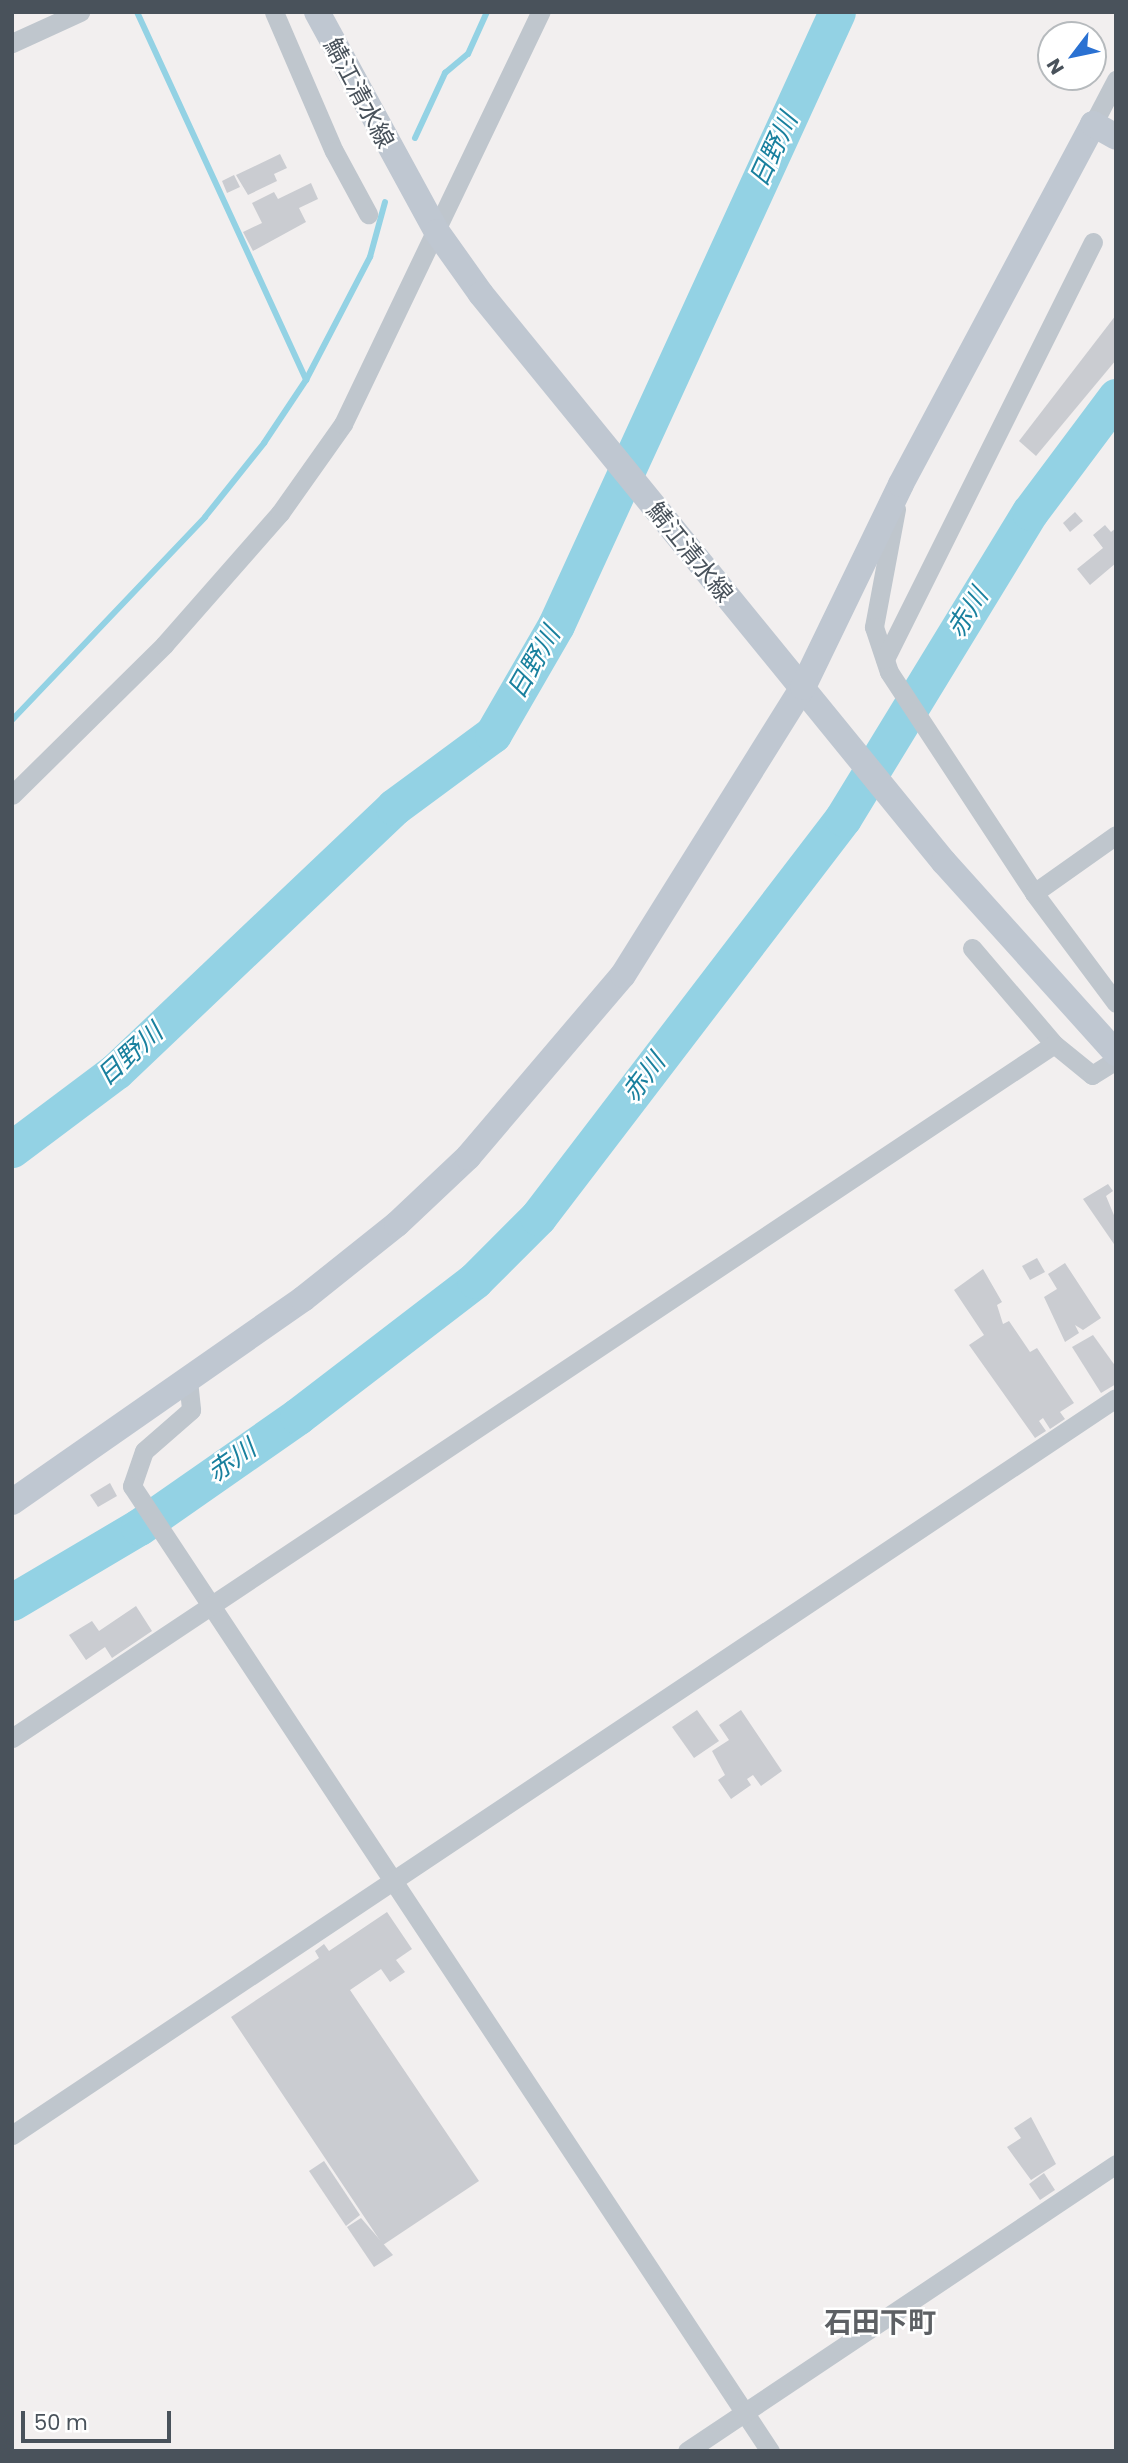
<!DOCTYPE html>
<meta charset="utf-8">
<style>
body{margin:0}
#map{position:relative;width:1128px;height:2463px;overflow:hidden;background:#f2efef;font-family:Poppins,"Noto Sans JP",sans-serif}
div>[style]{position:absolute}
.stream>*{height:6px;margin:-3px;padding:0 3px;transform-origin:3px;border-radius:3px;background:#93d2e4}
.river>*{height:37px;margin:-18.5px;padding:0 18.5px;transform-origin:18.5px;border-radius:18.5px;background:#93d2e4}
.building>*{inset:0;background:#caccd1}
.street>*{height:19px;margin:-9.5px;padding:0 9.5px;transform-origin:9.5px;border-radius:9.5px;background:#bfc6cd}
.secondary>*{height:26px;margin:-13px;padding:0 13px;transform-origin:13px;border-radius:13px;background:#bfc7d1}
span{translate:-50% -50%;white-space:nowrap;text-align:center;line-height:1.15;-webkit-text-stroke:5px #fff;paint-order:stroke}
.street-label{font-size:24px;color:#49525b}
.water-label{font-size:26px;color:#19809e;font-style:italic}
.quarter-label{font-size:28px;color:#5d6064;font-weight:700}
.frame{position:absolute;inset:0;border:14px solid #49525b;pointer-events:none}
.north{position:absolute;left:1037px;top:21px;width:70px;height:70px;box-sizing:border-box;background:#fff;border:2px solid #b6babd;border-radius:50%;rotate:238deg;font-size:19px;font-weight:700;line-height:28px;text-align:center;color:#49525b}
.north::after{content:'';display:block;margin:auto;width:24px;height:32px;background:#2a71d2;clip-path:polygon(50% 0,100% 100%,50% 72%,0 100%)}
.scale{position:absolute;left:21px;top:2411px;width:150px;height:32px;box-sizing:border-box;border:4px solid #49525b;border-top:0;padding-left:9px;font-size:21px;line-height:24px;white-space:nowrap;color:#49525b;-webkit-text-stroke:5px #fff;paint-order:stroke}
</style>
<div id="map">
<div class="stream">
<i style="left:137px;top:12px;width:405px;rotate:65.3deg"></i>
<i style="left:415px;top:138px;width:72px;rotate:-65.2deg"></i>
<i style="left:445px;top:73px;width:30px;rotate:-40deg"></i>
<i style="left:468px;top:54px;width:46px;rotate:-65.7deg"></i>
<i style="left:12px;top:720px;width:280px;rotate:-46.4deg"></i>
<i style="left:205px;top:517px;width:95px;rotate:-51.4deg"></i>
<i style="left:264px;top:443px;width:76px;rotate:-56.3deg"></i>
<i style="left:306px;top:380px;width:139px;rotate:-62.5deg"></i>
<i style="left:370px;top:257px;width:57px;rotate:-74.7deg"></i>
</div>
<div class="river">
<i style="left:12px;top:1149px;width:130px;rotate:-36.9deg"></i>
<i style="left:116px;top:1071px;width:383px;rotate:-43.5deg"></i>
<i style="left:394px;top:807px;width:123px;rotate:-36.4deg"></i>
<i style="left:493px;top:734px;width:126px;rotate:-60deg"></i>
<i style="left:556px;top:625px;width:674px;rotate:-65.37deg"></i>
<i style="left:12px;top:1602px;width:147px;rotate:-30.6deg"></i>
<i style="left:139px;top:1527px;width:194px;rotate:-34.9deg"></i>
<i style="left:298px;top:1416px;width:223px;rotate:-37.5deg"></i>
<i style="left:475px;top:1280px;width:89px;rotate:-45deg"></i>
<i style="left:538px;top:1217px;width:502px;rotate:-52.61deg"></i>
<i style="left:843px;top:818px;width:359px;rotate:-58.6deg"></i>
<i style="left:1030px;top:512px;width:144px;rotate:-53.2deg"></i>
</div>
<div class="building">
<i style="clip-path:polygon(280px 154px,287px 168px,274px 174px,277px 181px,248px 195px,236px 175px)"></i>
<i style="clip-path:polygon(234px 175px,240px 187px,227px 193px,222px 181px)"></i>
<i style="clip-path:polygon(311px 183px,318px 199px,299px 208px,306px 222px,253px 251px,243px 232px,262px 223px,252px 203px,274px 192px,278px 199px)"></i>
<i style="clip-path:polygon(1116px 315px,1116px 360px,1036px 456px,1019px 441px)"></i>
<i style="clip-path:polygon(1075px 512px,1083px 521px,1070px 532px,1063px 523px)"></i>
<i style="clip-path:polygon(1105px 525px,1111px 532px,1116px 528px,1116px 563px,1090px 585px,1077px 569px,1103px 548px,1093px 535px)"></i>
<i style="clip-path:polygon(1108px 1184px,1113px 1191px,1106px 1196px,1116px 1220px,1116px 1247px,1083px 1199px)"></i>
<i style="clip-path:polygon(1037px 1258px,1045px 1272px,1030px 1280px,1022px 1266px)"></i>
<i style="clip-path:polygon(1065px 1263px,1101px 1318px,1083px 1330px,1075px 1325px,1079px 1333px,1065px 1342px,1044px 1297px,1057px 1289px,1048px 1274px)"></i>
<i style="clip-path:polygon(983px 1269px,1002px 1302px,997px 1305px,1003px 1324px,1009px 1321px,1030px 1352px,1037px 1348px,1074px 1403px,1060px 1412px,1065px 1419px,1050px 1429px,1043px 1418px,1039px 1421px,1046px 1431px,1035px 1438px,969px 1345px,984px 1335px,954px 1290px)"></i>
<i style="clip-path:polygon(1093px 1335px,1116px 1367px,1116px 1384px,1101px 1393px,1072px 1347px)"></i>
<i style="clip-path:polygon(110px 1483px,117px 1496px,98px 1507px,90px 1495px)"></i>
<i style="clip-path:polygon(136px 1606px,152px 1631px,112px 1658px,105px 1647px,86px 1660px,69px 1635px,92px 1621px,99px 1631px)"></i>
<i style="clip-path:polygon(697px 1710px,719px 1741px,694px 1758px,672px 1727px)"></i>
<i style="clip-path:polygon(741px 1710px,782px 1771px,761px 1786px,753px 1775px,747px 1779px,751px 1785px,731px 1799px,718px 1780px,725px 1775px,712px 1751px,729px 1740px,719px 1725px)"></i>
<i style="clip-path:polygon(387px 1912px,412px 1949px,396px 1960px,405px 1972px,390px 1982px,381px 1969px,350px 1990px,479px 2181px,383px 2245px,231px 2017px,319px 1958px,315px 1951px,324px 1944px,329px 1951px)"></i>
<i style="clip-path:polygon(1031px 2117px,1056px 2164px,1031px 2180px,1007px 2147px,1021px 2138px,1014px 2128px)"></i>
<i style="clip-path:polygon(324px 2161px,360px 2215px,346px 2226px,309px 2171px)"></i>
<i style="clip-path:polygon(1044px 2173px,1055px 2190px,1040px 2200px,1029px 2184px)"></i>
<i style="clip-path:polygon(361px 2218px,393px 2255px,374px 2267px,347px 2227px)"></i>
</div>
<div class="street">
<i style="left:274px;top:12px;width:151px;rotate:66.7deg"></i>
<i style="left:334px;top:151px;width:72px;rotate:61.6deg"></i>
<i style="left:12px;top:43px;width:75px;rotate:-24.5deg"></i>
<i style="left:1093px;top:124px;width:50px;rotate:-62.4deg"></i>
<i style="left:896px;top:509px;width:120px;rotate:100.6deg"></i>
<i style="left:874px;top:627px;width:47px;rotate:71.6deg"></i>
<i style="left:889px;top:672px;width:264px;rotate:56.7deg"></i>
<i style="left:1034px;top:893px;width:137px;rotate:53.3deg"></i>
<i style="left:885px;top:659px;width:466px;rotate:-63.5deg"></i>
<i style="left:12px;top:795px;width:214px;rotate:-44.6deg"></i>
<i style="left:164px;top:645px;width:176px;rotate:-48.7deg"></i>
<i style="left:280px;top:513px;width:109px;rotate:-54.7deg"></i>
<i style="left:343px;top:424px;width:457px;rotate:-64.4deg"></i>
<i style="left:1034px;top:893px;width:100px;rotate:-35.3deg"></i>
<i style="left:972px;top:948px;width:126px;rotate:49.5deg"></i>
<i style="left:1054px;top:1044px;width:49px;rotate:39.2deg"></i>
<i style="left:1092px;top:1075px;width:28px;rotate:-32deg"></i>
<i style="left:188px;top:1380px;width:30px;rotate:84deg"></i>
<i style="left:191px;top:1410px;width:62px;rotate:138.9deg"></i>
<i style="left:144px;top:1451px;width:37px;rotate:109deg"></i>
<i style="left:132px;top:1486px;width:1157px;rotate:56.53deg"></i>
<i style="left:12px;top:1738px;width:1252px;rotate:-33.66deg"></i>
<i style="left:12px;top:2135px;width:1327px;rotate:-33.73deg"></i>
<i style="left:687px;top:2451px;width:516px;rotate:-33.78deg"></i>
</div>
<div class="secondary">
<i style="left:317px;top:12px;width:251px;rotate:61.4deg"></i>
<i style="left:437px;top:232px;width:76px;rotate:54.6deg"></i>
<i style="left:481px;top:294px;width:733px;rotate:50.82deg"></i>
<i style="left:944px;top:862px;width:257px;rotate:48deg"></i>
<i style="left:12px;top:1502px;width:355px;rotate:-34.9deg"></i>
<i style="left:303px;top:1299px;width:120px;rotate:-38.6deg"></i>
<i style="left:397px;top:1224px;width:98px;rotate:-43.3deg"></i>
<i style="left:468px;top:1157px;width:239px;rotate:-49.6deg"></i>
<i style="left:623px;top:975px;width:340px;rotate:-58deg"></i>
<i style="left:803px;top:687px;width:225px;rotate:-64.2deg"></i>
<i style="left:901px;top:484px;width:408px;rotate:-61.9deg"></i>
<i style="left:1093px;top:124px;width:26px;rotate:29deg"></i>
</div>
<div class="street-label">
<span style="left:359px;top:93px;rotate:62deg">鯖江清水線</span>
<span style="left:690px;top:552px;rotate:51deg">鯖江清水線</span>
</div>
<div class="water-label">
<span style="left:774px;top:150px;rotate:-65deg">日野川</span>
<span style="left:968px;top:613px;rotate:-58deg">赤川</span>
<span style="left:534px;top:663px;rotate:-60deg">日野川</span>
<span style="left:130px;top:1055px;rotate:-42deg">日野川</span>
<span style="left:644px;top:1078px;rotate:-53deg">赤川</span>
<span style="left:232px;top:1461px;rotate:-35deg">赤川</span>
</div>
<div class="quarter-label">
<span style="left:880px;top:2323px">石田下町</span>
</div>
<div class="frame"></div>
<div class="north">N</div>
<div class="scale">50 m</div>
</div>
